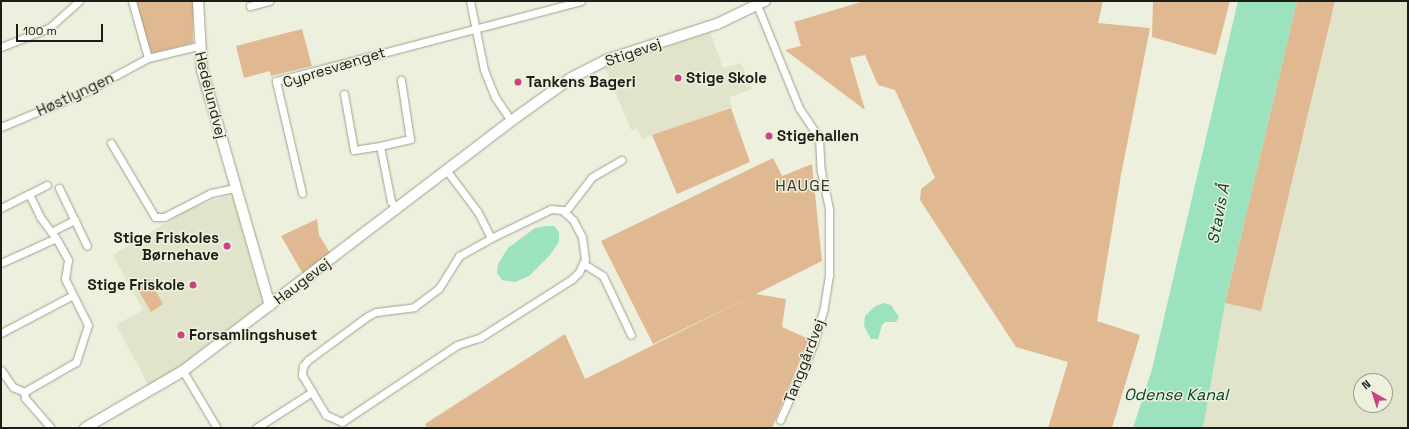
<!DOCTYPE html>
<meta charset="utf-8">
<style>
body{margin:0}
#map{position:relative;width:1409px;height:429px;overflow:hidden;background:#edf0dd;font-family:"Space Grotesk",sans-serif}
div>[style]{position:absolute}
.built>*{inset:0;background:#e1e4ca}
.green>*{inset:0;background:#e0b993}
.water>*{inset:0;background:#9de2be}
.roads{filter:drop-shadow(0 0 1px #9ea08e) drop-shadow(0 0 1px #9ea08e)}
.street>*{height:7px;margin:-3.5px;padding:0 3.5px;transform-origin:3.5px;border-radius:3.5px;background:#fff}
.secondary>*{height:10px;margin:-5px;padding:0 5px;transform-origin:5px;border-radius:5px;background:#fff}
.dots>*{width:11px;height:11px;translate:-50% -50%;box-sizing:border-box;border:2px solid #edf0dd;border-radius:50%}
span{translate:-50% -50%;white-space:nowrap;text-align:center;line-height:1.15;-webkit-text-stroke:3px #edf0dd;paint-order:stroke}
.street-label{font-size:15px;color:#1d1d17}
.poi-label{font-size:15px;color:#1d1d17;font-weight:700}
.left{translate:0 -50%;text-align:left}
.right{translate:-100% -50%;text-align:right}
.neighbourhood-label{font-size:16px;color:#363728;letter-spacing:1px}
.water-label{font-size:16px;color:#054029;font-style:italic}
.frame{position:absolute;inset:0;border:2px solid #1d1d17;pointer-events:none}
.north{position:absolute;left:1353px;top:373px;width:40px;height:40px;box-sizing:border-box;background:#edf0dd;border:1px solid #9a9c8e;border-radius:50%;rotate:321deg;font-size:11px;font-weight:700;line-height:16px;text-align:center;color:#1d1d17}
.north::after{content:'';display:block;margin:auto;width:14px;height:18px;background:#ca4484;clip-path:polygon(50% 0,100% 100%,50% 72%,0 100%)}
.scale{position:absolute;left:16px;top:24px;width:87px;height:18px;box-sizing:border-box;border:2px solid #1d1d17;border-top:0;padding-left:5px;font-size:12px;line-height:14px;white-space:nowrap;color:#1d1d17;-webkit-text-stroke:3px #edf0dd;paint-order:stroke}
</style>
<div id="map">
<div class="built">
<i style="clip-path:polygon(evenodd,1335px 1px,1408px 1px,1408px 428px,1203px 428px,1225px 303px,1261px 310px,1335px 1px,1361px 381px,1385px 381px,1385px 405px,1361px 405px,1361px 381px)"></i>
<i style="clip-path:polygon(710px 32px,723px 68px,741px 63px,752px 89px,730px 97px,732px 107px,642px 139px,637px 128px,631px 130px,605px 68px)"></i>
<i style="clip-path:polygon(226px 196px,233px 198px,262px 301px,261px 305px,176px 370px,149px 386px,116px 325px,143px 310px,113px 255px,187px 210px)"></i>
</div>
<div class="green">
<i style="clip-path:polygon(135px 1px,193px 1px,193px 43px,154px 53px,149px 51px)"></i>
<i style="clip-path:polygon(864px 1px,1103px 1px,1098px 23px,1150px 28px,1121px 175px,1097px 321px,1140px 335px,1112px 428px,1048px 428px,1068px 362px,1016px 347px,920px 200px,921px 189px,935px 178px,895px 90px,878px 85px,865px 55px,850px 58px,865px 110px,785px 50px,801px 46px,794px 22px)"></i>
<i style="clip-path:polygon(1153px 1px,1230px 1px,1216px 55px,1152px 37px)"></i>
<i style="clip-path:polygon(1297px 1px,1335px 1px,1261px 311px,1225px 303px)"></i>
<i style="clip-path:polygon(302px 29px,312px 66px,271px 76px,270px 71px,244px 78px,236px 46px)"></i>
<i style="clip-path:polygon(731px 108px,750px 162px,677px 194px,652px 135px)"></i>
<i style="clip-path:polygon(773px 158px,782px 176px,812px 164px,822px 261px,756px 294px,786px 299px,782px 327px,809px 339px,772px 428px,427px 428px,425px 424px,565px 334px,585px 379px,752px 296px,653px 344px,601px 241px)"></i>
<i style="clip-path:polygon(317px 219px,319px 235px,330px 253px,303px 274px,281px 236px)"></i>
<i style="clip-path:polygon(149px 279px,163px 304px,151px 312px,136px 286px)"></i>
</div>
<div class="water">
<i style="clip-path:polygon(1238px 1px,1297px 1px,1225px 303px,1203px 428px,1133px 428px,1152px 369px)"></i>
<i style="clip-path:polygon(546px 226px,554px 226px,559px 232px,559px 242px,550px 255px,529px 276px,515px 282px,502px 280px,497px 273px,498px 264px,508px 248px,535px 228px)"></i>
<i style="clip-path:polygon(883px 303px,891px 305px,899px 317px,896px 322px,885px 322px,882px 325px,878px 339px,871px 339px,864px 326px,865px 316px,874px 307px)"></i>
</div>
<div class="roads">
<div class="street">
<i style="left:132px;top:1px;width:59px;rotate:74.3deg"></i>
<i style="left:470px;top:1px;width:70px;rotate:78.5deg"></i>
<i style="left:484px;top:70px;width:29px;rotate:68deg"></i>
<i style="left:495px;top:97px;width:29px;rotate:56deg"></i>
<i style="left:757px;top:5px;width:111px;rotate:67.8deg"></i>
<i style="left:799px;top:108px;width:36px;rotate:56deg"></i>
<i style="left:819px;top:138px;width:33px;rotate:87deg"></i>
<i style="left:821px;top:171px;width:40px;rotate:78deg"></i>
<i style="left:829px;top:210px;width:65px;rotate:90deg"></i>
<i style="left:829px;top:275px;width:36px;rotate:99deg"></i>
<i style="left:823px;top:311px;width:33px;rotate:106deg"></i>
<i style="left:814px;top:343px;width:84px;rotate:113.8deg"></i>
<i style="left:250px;top:6px;width:20px;rotate:-15deg"></i>
<i style="left:1px;top:47px;width:52px;rotate:-21.6deg"></i>
<i style="left:49px;top:28px;width:40px;rotate:-42deg"></i>
<i style="left:344px;top:94px;width:57px;rotate:79.9deg"></i>
<i style="left:354px;top:150px;width:26px;rotate:-9deg"></i>
<i style="left:1px;top:127px;width:93px;rotate:-22.7deg"></i>
<i style="left:87px;top:91px;width:69px;rotate:-28.4deg"></i>
<i style="left:148px;top:58px;width:51px;rotate:-13.5deg"></i>
<i style="left:111px;top:143px;width:86px;rotate:59.3deg"></i>
<i style="left:155px;top:217px;width:9px"></i>
<i style="left:164px;top:217px;width:53px;rotate:-27.1deg"></i>
<i style="left:211px;top:193px;width:25px;rotate:-12deg"></i>
<i style="left:59px;top:188px;width:64px;rotate:64.2deg"></i>
<i style="left:302px;top:193px;width:115px;rotate:-103.1deg"></i>
<i style="left:276px;top:81px;width:315px;rotate:-14.7deg"></i>
<i style="left:29px;top:194px;width:20px;rotate:-27deg"></i>
<i style="left:1px;top:208px;width:31px;rotate:-27deg"></i>
<i style="left:29px;top:194px;width:25px;rotate:64deg"></i>
<i style="left:40px;top:217px;width:26px;rotate:53deg"></i>
<i style="left:397px;top:209px;width:10px;rotate:-127deg"></i>
<i style="left:391px;top:201px;width:56px;rotate:-101.3deg"></i>
<i style="left:380px;top:146px;width:31px;rotate:-13deg"></i>
<i style="left:410px;top:139px;width:60px;rotate:-98.7deg"></i>
<i style="left:565px;top:212px;width:44px;rotate:-52.4deg"></i>
<i style="left:592px;top:177px;width:34px;rotate:-30deg"></i>
<i style="left:51px;top:232px;width:27px;rotate:-27deg"></i>
<i style="left:1px;top:263px;width:60px;rotate:-24.4deg"></i>
<i style="left:56px;top:238px;width:25px;rotate:61deg"></i>
<i style="left:68px;top:260px;width:19px;rotate:99deg"></i>
<i style="left:65px;top:279px;width:51px;rotate:63.4deg"></i>
<i style="left:88px;top:325px;width:39px;rotate:108deg"></i>
<i style="left:76px;top:362px;width:60px;rotate:150deg"></i>
<i style="left:584px;top:264px;width:22px;rotate:32deg"></i>
<i style="left:603px;top:276px;width:65px;rotate:64.6deg"></i>
<i style="left:1px;top:333px;width:81px;rotate:-27.8deg"></i>
<i style="left:1px;top:370px;width:21px;rotate:55deg"></i>
<i style="left:13px;top:387px;width:12px;rotate:24deg"></i>
<i style="left:183px;top:371px;width:66px;rotate:59.2deg"></i>
<i style="left:24px;top:392px;width:6px;rotate:81deg"></i>
<i style="left:25px;top:398px;width:40px;rotate:49deg"></i>
<i style="left:312px;top:392px;width:27px;rotate:59deg"></i>
<i style="left:326px;top:415px;width:17px;rotate:24deg"></i>
<i style="left:342px;top:422px;width:138px;rotate:-33.8deg"></i>
<i style="left:457px;top:345px;width:25px;rotate:-18deg"></i>
<i style="left:481px;top:337px;width:108px;rotate:-32.5deg"></i>
<i style="left:572px;top:279px;width:10px;rotate:-45deg"></i>
<i style="left:579px;top:272px;width:14px;rotate:-65deg"></i>
<i style="left:585px;top:259px;width:22px;rotate:-98deg"></i>
<i style="left:582px;top:237px;width:19px;rotate:-118deg"></i>
<i style="left:573px;top:220px;width:15px;rotate:-138deg"></i>
<i style="left:562px;top:210px;width:11px;rotate:-175deg"></i>
<i style="left:551px;top:209px;width:67px;rotate:154.2deg"></i>
<i style="left:256px;top:428px;width:67px;rotate:-32.7deg"></i>
<i style="left:312px;top:392px;width:20px;rotate:-120deg"></i>
<i style="left:302px;top:375px;width:9px;rotate:-84deg"></i>
<i style="left:303px;top:366px;width:8px;rotate:-50deg"></i>
<i style="left:308px;top:360px;width:74px;rotate:-36.3deg"></i>
<i style="left:368px;top:316px;width:9px;rotate:-27deg"></i>
<i style="left:376px;top:312px;width:38px;rotate:-7deg"></i>
<i style="left:414px;top:307px;width:31px;rotate:-37deg"></i>
<i style="left:439px;top:288px;width:38px;rotate:-58deg"></i>
<i style="left:459px;top:256px;width:37px;rotate:-29deg"></i>
<i style="left:491px;top:238px;width:30px;rotate:-117deg"></i>
<i style="left:477px;top:211px;width:50px;rotate:-126.9deg"></i>
</div>
<div class="secondary">
<i style="left:198px;top:1px;width:69px;rotate:86.7deg"></i>
<i style="left:202px;top:70px;width:245px;rotate:73.9deg"></i>
<i style="left:85px;top:428px;width:113px;rotate:-30.2deg"></i>
<i style="left:183px;top:371px;width:412px;rotate:-37.3deg"></i>
<i style="left:511px;top:121px;width:74px;rotate:-35.6deg"></i>
<i style="left:571px;top:78px;width:39px;rotate:-27deg"></i>
<i style="left:606px;top:60px;width:117px;rotate:-18deg"></i>
<i style="left:717px;top:24px;width:53px;rotate:-25.6deg"></i>
</div>
</div>
<div class="dots">
<i style="left:678px;top:78px;background:#ca4484"></i>
<i style="left:518px;top:82px;background:#ca4484"></i>
<i style="left:769px;top:136px;background:#ca4484"></i>
<i style="left:227px;top:246px;background:#ca4484"></i>
<i style="left:193px;top:285px;background:#ca4484"></i>
<i style="left:181px;top:335px;background:#ca4484"></i>
</div>
<div class="street-label">
<span style="left:633px;top:52px;rotate:-19deg">Stigevej</span>
<span style="left:334px;top:67px;rotate:-17deg">Cypresvænget</span>
<span style="left:75px;top:94px;rotate:-25deg">Høstlyngen</span>
<span style="left:211px;top:95px;rotate:76deg">Hedelundvej</span>
<span style="left:302px;top:281px;rotate:-37deg">Haugevej</span>
<span style="left:804px;top:361px;rotate:-69deg">Tanggårdvej</span>
</div>
<div class="poi-label">
<span class="left" style="left:686px;top:78px">Stige Skole</span>
<span class="left" style="left:526px;top:82px">Tankens Bageri</span>
<span class="left" style="left:777px;top:136px">Stigehallen</span>
<span class="right" style="left:219px;top:246px">Stige Friskoles<br>Børnehave</span>
<span class="right" style="left:185px;top:285px">Stige Friskole</span>
<span class="left" style="left:189px;top:335px">Forsamlingshuset</span>
</div>
<div class="neighbourhood-label">
<span style="left:803px;top:186px">HAUGE</span>
</div>
<div class="water-label">
<span style="left:1219px;top:214px;rotate:-79deg">Stavis Å</span>
<span style="left:1176px;top:395px">Odense Kanal</span>
</div>
<div class="frame"></div>
<div class="north">N</div>
<div class="scale">100 m</div>
</div>
